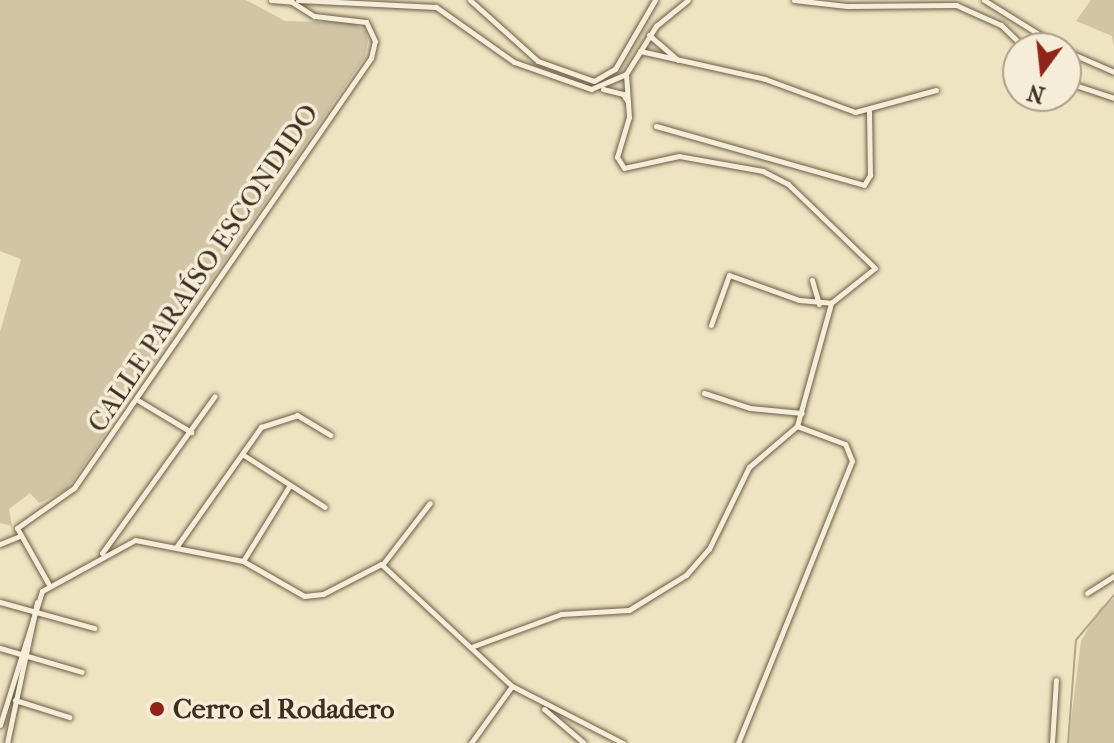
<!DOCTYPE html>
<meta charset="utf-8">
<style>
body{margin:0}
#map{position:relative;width:1114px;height:743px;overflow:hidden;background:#efe4c1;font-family:"IM FELL French Canon",serif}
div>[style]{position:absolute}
.green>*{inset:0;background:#d1c5a5}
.stream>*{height:2px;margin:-1px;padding:0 1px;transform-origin:1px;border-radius:1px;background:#b2a68a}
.roads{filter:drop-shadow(0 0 2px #6a5c47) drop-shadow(0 0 2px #6a5c47)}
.minor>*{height:5px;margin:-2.5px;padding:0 2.5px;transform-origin:2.5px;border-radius:2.5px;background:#f5edd7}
.dots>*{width:22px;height:22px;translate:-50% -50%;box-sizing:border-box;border:4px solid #f5edd7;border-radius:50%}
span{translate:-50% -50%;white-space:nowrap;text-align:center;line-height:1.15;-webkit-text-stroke:7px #f5edd7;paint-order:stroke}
.street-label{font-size:28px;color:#3d2e1e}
.poi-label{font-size:28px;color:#3d2e1e;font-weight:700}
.left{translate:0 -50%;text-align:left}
.north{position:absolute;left:1002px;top:32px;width:80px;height:80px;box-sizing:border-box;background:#f5edd7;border:2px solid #aba18d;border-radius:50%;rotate:195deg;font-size:22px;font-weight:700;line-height:32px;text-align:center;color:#3d2e1e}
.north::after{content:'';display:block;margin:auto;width:28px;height:36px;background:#8f2418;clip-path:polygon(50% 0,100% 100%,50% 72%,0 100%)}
</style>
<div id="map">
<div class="green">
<i style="clip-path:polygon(0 0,246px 0,285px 21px,352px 23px,366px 31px,368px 42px,365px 57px,67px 489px,39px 503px,30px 493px,9px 509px,12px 526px,0 523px,0 332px,21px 259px,0 251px)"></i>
<i style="clip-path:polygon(1091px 0,1114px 0,1114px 47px,1112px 36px,1076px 21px)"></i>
<i style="clip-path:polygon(1114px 598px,1114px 743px,1068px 743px,1081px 641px,1100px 608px)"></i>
</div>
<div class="stream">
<i style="left:1068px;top:743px;width:103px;rotate:-85.6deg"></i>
<i style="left:1076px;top:640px;width:59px;rotate:-49.8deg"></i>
</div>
<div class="roads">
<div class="minor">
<i style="left:271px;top:0;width:21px;rotate:5deg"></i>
<i style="left:298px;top:0;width:138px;rotate:2.9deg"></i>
<i style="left:436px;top:7px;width:95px;rotate:35.2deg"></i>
<i style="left:514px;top:62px;width:82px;rotate:19.3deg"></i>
<i style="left:591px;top:89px;width:38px;rotate:-23deg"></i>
<i style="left:626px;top:74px;width:57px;rotate:-58deg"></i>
<i style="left:656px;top:26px;width:41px;rotate:-39.1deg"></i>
<i style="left:470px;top:0;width:91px;rotate:41.9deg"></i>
<i style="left:538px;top:61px;width:59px;rotate:19.7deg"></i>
<i style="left:594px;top:81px;width:24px;rotate:-30deg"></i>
<i style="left:615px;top:69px;width:80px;rotate:-59.9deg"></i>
<i style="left:794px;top:0;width:53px;rotate:6.5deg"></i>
<i style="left:847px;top:6px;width:109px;rotate:-0.5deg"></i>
<i style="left:956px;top:5px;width:49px;rotate:24deg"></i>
<i style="left:1001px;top:25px;width:33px;rotate:44deg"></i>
<i style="left:984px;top:0;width:91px;rotate:31.9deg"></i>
<i style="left:649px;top:35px;width:38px;rotate:41deg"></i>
<i style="left:640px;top:51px;width:128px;rotate:12.6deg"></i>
<i style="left:765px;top:79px;width:96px;rotate:20.1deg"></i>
<i style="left:855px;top:112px;width:84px;rotate:-15.2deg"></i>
<i style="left:1066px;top:51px;width:52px;rotate:23.6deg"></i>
<i style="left:1066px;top:82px;width:51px;rotate:18.4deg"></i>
<i style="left:603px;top:89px;width:21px;rotate:14deg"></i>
<i style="left:623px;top:94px;width:9px;rotate:58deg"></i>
<i style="left:656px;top:126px;width:216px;rotate:15.8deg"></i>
<i style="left:864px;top:185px;width:12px;rotate:-59deg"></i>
<i style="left:870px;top:175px;width:64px;rotate:-90.9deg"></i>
<i style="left:812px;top:280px;width:25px;rotate:74deg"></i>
<i style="left:711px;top:325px;width:53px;rotate:-70.2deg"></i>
<i style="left:729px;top:275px;width:74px;rotate:19.7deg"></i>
<i style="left:799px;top:300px;width:32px;rotate:5deg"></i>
<i style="left:704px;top:393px;width:48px;rotate:18.1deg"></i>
<i style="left:750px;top:408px;width:52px;rotate:5.5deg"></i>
<i style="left:139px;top:401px;width:61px;rotate:30.8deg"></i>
<i style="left:242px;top:454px;width:98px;rotate:32.6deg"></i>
<i style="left:0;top:544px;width:22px;rotate:-22deg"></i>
<i style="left:177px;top:546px;width:146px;rotate:-54.8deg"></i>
<i style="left:261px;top:427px;width:38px;rotate:-18deg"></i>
<i style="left:297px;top:415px;width:39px;rotate:31deg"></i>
<i style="left:102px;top:553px;width:193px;rotate:-54.3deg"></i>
<i style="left:243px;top:561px;width:89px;rotate:-58.3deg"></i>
<i style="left:382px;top:565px;width:78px;rotate:-52.3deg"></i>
<i style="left:48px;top:583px;width:63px;rotate:-119.4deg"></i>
<i style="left:17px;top:528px;width:70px;rotate:-35.1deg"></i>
<i style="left:74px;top:488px;width:523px;rotate:-55.37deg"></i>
<i style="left:371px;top:58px;width:17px;rotate:-77deg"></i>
<i style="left:375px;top:41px;width:21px;rotate:-115deg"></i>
<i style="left:366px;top:22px;width:52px;rotate:-173.4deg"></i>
<i style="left:314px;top:16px;width:26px;rotate:-148deg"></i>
<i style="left:1087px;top:593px;width:32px;rotate:-32deg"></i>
<i style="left:0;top:602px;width:98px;rotate:15.5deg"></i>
<i style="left:471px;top:647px;width:96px;rotate:-20.1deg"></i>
<i style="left:561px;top:614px;width:68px;rotate:-3.4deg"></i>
<i style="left:629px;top:610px;width:67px;rotate:-31.6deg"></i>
<i style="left:686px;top:575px;width:35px;rotate:-49deg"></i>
<i style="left:709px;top:549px;width:91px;rotate:-64deg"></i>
<i style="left:749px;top:467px;width:63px;rotate:-40.5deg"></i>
<i style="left:797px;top:426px;width:128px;rotate:-74.5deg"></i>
<i style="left:831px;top:303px;width:56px;rotate:-38.5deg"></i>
<i style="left:875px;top:268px;width:121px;rotate:-136deg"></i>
<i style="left:788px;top:184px;width:28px;rotate:-153deg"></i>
<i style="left:763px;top:171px;width:85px;rotate:-169.9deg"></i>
<i style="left:679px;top:156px;width:56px;rotate:167.7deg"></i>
<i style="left:624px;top:168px;width:13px;rotate:-122deg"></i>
<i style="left:617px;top:157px;width:42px;rotate:-73.3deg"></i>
<i style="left:629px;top:117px;width:43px;rotate:-94deg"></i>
<i style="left:0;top:648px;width:85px;rotate:16.3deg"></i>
<i style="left:15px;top:700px;width:57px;rotate:17.5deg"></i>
<i style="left:544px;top:709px;width:52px;rotate:40.4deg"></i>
<i style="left:0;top:725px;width:140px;rotate:-72.6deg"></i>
<i style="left:42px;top:591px;width:106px;rotate:-28.7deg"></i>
<i style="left:135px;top:540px;width:110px;rotate:11deg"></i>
<i style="left:243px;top:561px;width:70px;rotate:29.8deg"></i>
<i style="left:304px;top:596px;width:19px;rotate:-6deg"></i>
<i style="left:323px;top:594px;width:65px;rotate:-27.3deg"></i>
<i style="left:381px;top:564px;width:179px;rotate:43deg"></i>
<i style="left:512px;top:686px;width:125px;rotate:27.2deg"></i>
<i style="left:7px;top:743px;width:144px;rotate:-78deg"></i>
<i style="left:471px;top:743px;width:70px;rotate:-54.3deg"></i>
<i style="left:738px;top:743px;width:304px;rotate:-68deg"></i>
<i style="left:852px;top:461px;width:18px;rotate:-112deg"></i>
<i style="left:845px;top:444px;width:51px;rotate:-159.4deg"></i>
<i style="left:1052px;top:743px;width:63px;rotate:-86.4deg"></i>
</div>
</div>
<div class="dots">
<i style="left:157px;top:709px;background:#8f2418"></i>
</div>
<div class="street-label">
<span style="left:203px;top:268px;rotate:-56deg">CALLE PARAÍSO ESCONDIDO</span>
</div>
<div class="poi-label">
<span class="left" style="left:173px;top:709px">Cerro el Rodadero</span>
</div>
<div class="north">N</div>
</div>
